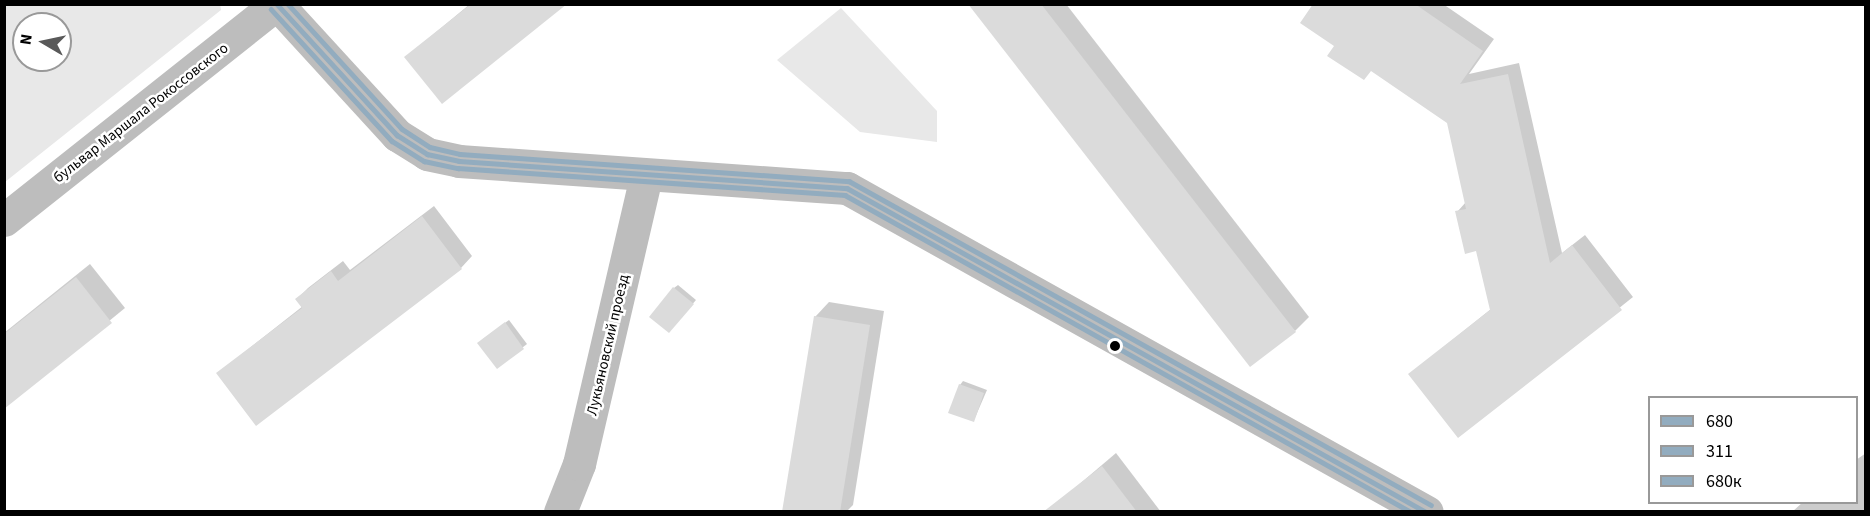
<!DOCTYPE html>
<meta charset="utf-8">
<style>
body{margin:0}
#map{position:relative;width:1870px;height:516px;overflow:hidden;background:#fff;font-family:"Source Sans 3",sans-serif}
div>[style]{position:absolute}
.green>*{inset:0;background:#e8e8e8}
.shadow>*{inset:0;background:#0003}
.building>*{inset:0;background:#dbdbdb}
.tertiary>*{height:33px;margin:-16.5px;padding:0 16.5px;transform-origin:16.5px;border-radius:16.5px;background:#bdbdbd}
.bus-1>*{height:4.5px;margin:-2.25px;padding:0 2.25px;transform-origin:2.25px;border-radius:2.25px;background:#92acbf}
.bus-2>*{height:4.5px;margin:-2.25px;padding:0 2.25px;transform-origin:2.25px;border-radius:2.25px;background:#92acbf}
.bus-3>*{height:4.5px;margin:-2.25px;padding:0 2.25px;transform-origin:2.25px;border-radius:2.25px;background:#92acbf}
.dots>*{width:16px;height:16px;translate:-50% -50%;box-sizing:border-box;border:3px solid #fff;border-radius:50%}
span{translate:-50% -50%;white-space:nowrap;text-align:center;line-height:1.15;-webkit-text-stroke:5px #fff;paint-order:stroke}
.street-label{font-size:15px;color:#000}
.frame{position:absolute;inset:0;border:6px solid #000;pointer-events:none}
.legend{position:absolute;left:1648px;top:396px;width:210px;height:108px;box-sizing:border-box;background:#fff;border:2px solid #999;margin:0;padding:8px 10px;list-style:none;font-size:18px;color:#000}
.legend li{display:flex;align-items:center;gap:12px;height:30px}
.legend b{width:30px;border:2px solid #999}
.north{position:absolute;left:12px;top:12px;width:60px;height:60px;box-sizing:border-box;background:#fff;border:2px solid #999;border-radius:50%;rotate:279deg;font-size:16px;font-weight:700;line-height:24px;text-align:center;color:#000}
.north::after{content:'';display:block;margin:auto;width:21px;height:27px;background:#595959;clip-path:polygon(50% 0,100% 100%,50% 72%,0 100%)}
</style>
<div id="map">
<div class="green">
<i style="clip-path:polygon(evenodd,5px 4px,220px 4px,221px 10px,5px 182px,5px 4px,24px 24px,60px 24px,60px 60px,24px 60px,24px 24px)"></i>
<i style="clip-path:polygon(841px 8px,937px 111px,937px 142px,860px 132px,777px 60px)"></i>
</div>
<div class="shadow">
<i style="clip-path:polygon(470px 4px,564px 4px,406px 57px)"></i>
<i style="clip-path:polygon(969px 4px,1066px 4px,1309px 317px,1295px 331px)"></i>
<i style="clip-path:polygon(1314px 4px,1443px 4px,1494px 39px,1469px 74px,1519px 63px,1562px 253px,1585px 235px,1633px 297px,1459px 436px,1410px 374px,1491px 309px,1477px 249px,1457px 212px,1466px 202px,1448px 122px,1336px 46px)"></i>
<i style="clip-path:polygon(434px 206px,472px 256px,461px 268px,218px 373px,303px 306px,297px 299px,308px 288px,343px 261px,350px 270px)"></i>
<i style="clip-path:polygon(90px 264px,125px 308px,4px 407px,4px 333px)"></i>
<i style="clip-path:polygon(678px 285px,696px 300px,672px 328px,674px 288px)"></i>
<i style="clip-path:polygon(829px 302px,884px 311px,853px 505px,846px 512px,793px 512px,815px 317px)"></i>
<i style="clip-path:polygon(509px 320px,527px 344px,498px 367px,483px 339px)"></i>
<i style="clip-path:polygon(963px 381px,987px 390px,974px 420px,960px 385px)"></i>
<i style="clip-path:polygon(1116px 453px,1161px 512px,1072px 512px,1062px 499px)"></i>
<i style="clip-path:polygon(1866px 453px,1866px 512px,1792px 512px,1803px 502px,1856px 502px,1856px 460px)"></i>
</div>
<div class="building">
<i style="clip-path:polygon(471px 4px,567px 4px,442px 104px,404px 57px)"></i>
<i style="clip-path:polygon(968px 4px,1041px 4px,1296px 332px,1250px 367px)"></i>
<i style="clip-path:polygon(1313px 4px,1415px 4px,1483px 51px,1460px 84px,1508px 74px,1550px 263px,1572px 245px,1622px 310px,1458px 438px,1408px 374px,1490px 310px,1476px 251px,1465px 254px,1455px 211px,1466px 209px,1447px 123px,1371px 71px,1364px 80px,1327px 56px,1334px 46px,1300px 23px)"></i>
<i style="clip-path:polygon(422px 216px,462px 269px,256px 426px,216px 373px,302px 308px,295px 299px,331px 271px,338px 281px)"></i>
<i style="clip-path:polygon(76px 277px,112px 323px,4px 409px,4px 334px)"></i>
<i style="clip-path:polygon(673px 287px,694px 304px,669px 333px,649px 317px)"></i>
<i style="clip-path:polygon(814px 316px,870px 325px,840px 512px,782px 512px)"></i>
<i style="clip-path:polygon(505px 322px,524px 349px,497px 369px,477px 343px)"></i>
<i style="clip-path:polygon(959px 384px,984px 393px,974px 422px,948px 413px)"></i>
<i style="clip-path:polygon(1102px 466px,1137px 512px,1043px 512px)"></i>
</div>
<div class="tertiary">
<i style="left:277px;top:4px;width:178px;rotate:47.5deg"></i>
<i style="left:397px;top:135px;width:36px;rotate:32deg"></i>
<i style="left:427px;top:154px;width:33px;rotate:12deg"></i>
<i style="left:459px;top:161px;width:389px;rotate:4deg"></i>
<i style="left:847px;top:188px;width:664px;rotate:29.19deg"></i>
<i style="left:4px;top:220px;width:348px;rotate:-38.4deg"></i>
<i style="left:560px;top:512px;width:52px;rotate:-68.4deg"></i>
<i style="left:579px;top:464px;width:297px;rotate:-76.9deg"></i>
</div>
<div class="bus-1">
<i style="left:277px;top:4px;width:178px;rotate:47.5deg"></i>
<i style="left:397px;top:135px;width:36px;rotate:32deg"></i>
<i style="left:427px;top:154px;width:33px;rotate:12deg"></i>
<i style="left:459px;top:161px;width:389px;rotate:4deg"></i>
<i style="left:847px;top:188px;width:663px;rotate:29.23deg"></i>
</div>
<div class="bus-2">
<i style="left:271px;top:9px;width:179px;rotate:47.5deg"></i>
<i style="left:392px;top:141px;width:38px;rotate:32deg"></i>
<i style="left:424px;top:161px;width:35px;rotate:12deg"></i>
<i style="left:458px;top:168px;width:388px;rotate:4deg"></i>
<i style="left:845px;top:195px;width:649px;rotate:29.25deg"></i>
</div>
<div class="bus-3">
<i style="left:288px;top:4px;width:169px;rotate:47.6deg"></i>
<i style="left:402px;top:129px;width:33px;rotate:33deg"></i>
<i style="left:430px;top:147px;width:31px;rotate:13deg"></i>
<i style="left:460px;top:154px;width:390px;rotate:4deg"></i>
<i style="left:849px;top:181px;width:666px;rotate:29.1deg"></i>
</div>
<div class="dots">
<i style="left:1115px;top:346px;background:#000"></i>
</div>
<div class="street-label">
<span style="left:141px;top:113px;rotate:-38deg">бульвар Маршала Рокоссовского</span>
<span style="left:608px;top:345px;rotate:-77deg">Лукьяновский проезд</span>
</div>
<div class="frame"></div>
<ul class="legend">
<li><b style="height:8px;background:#92acbf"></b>680</li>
<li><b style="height:8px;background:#92acbf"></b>311</li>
<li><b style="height:8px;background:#92acbf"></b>680к</li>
</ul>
<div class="north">N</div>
</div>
